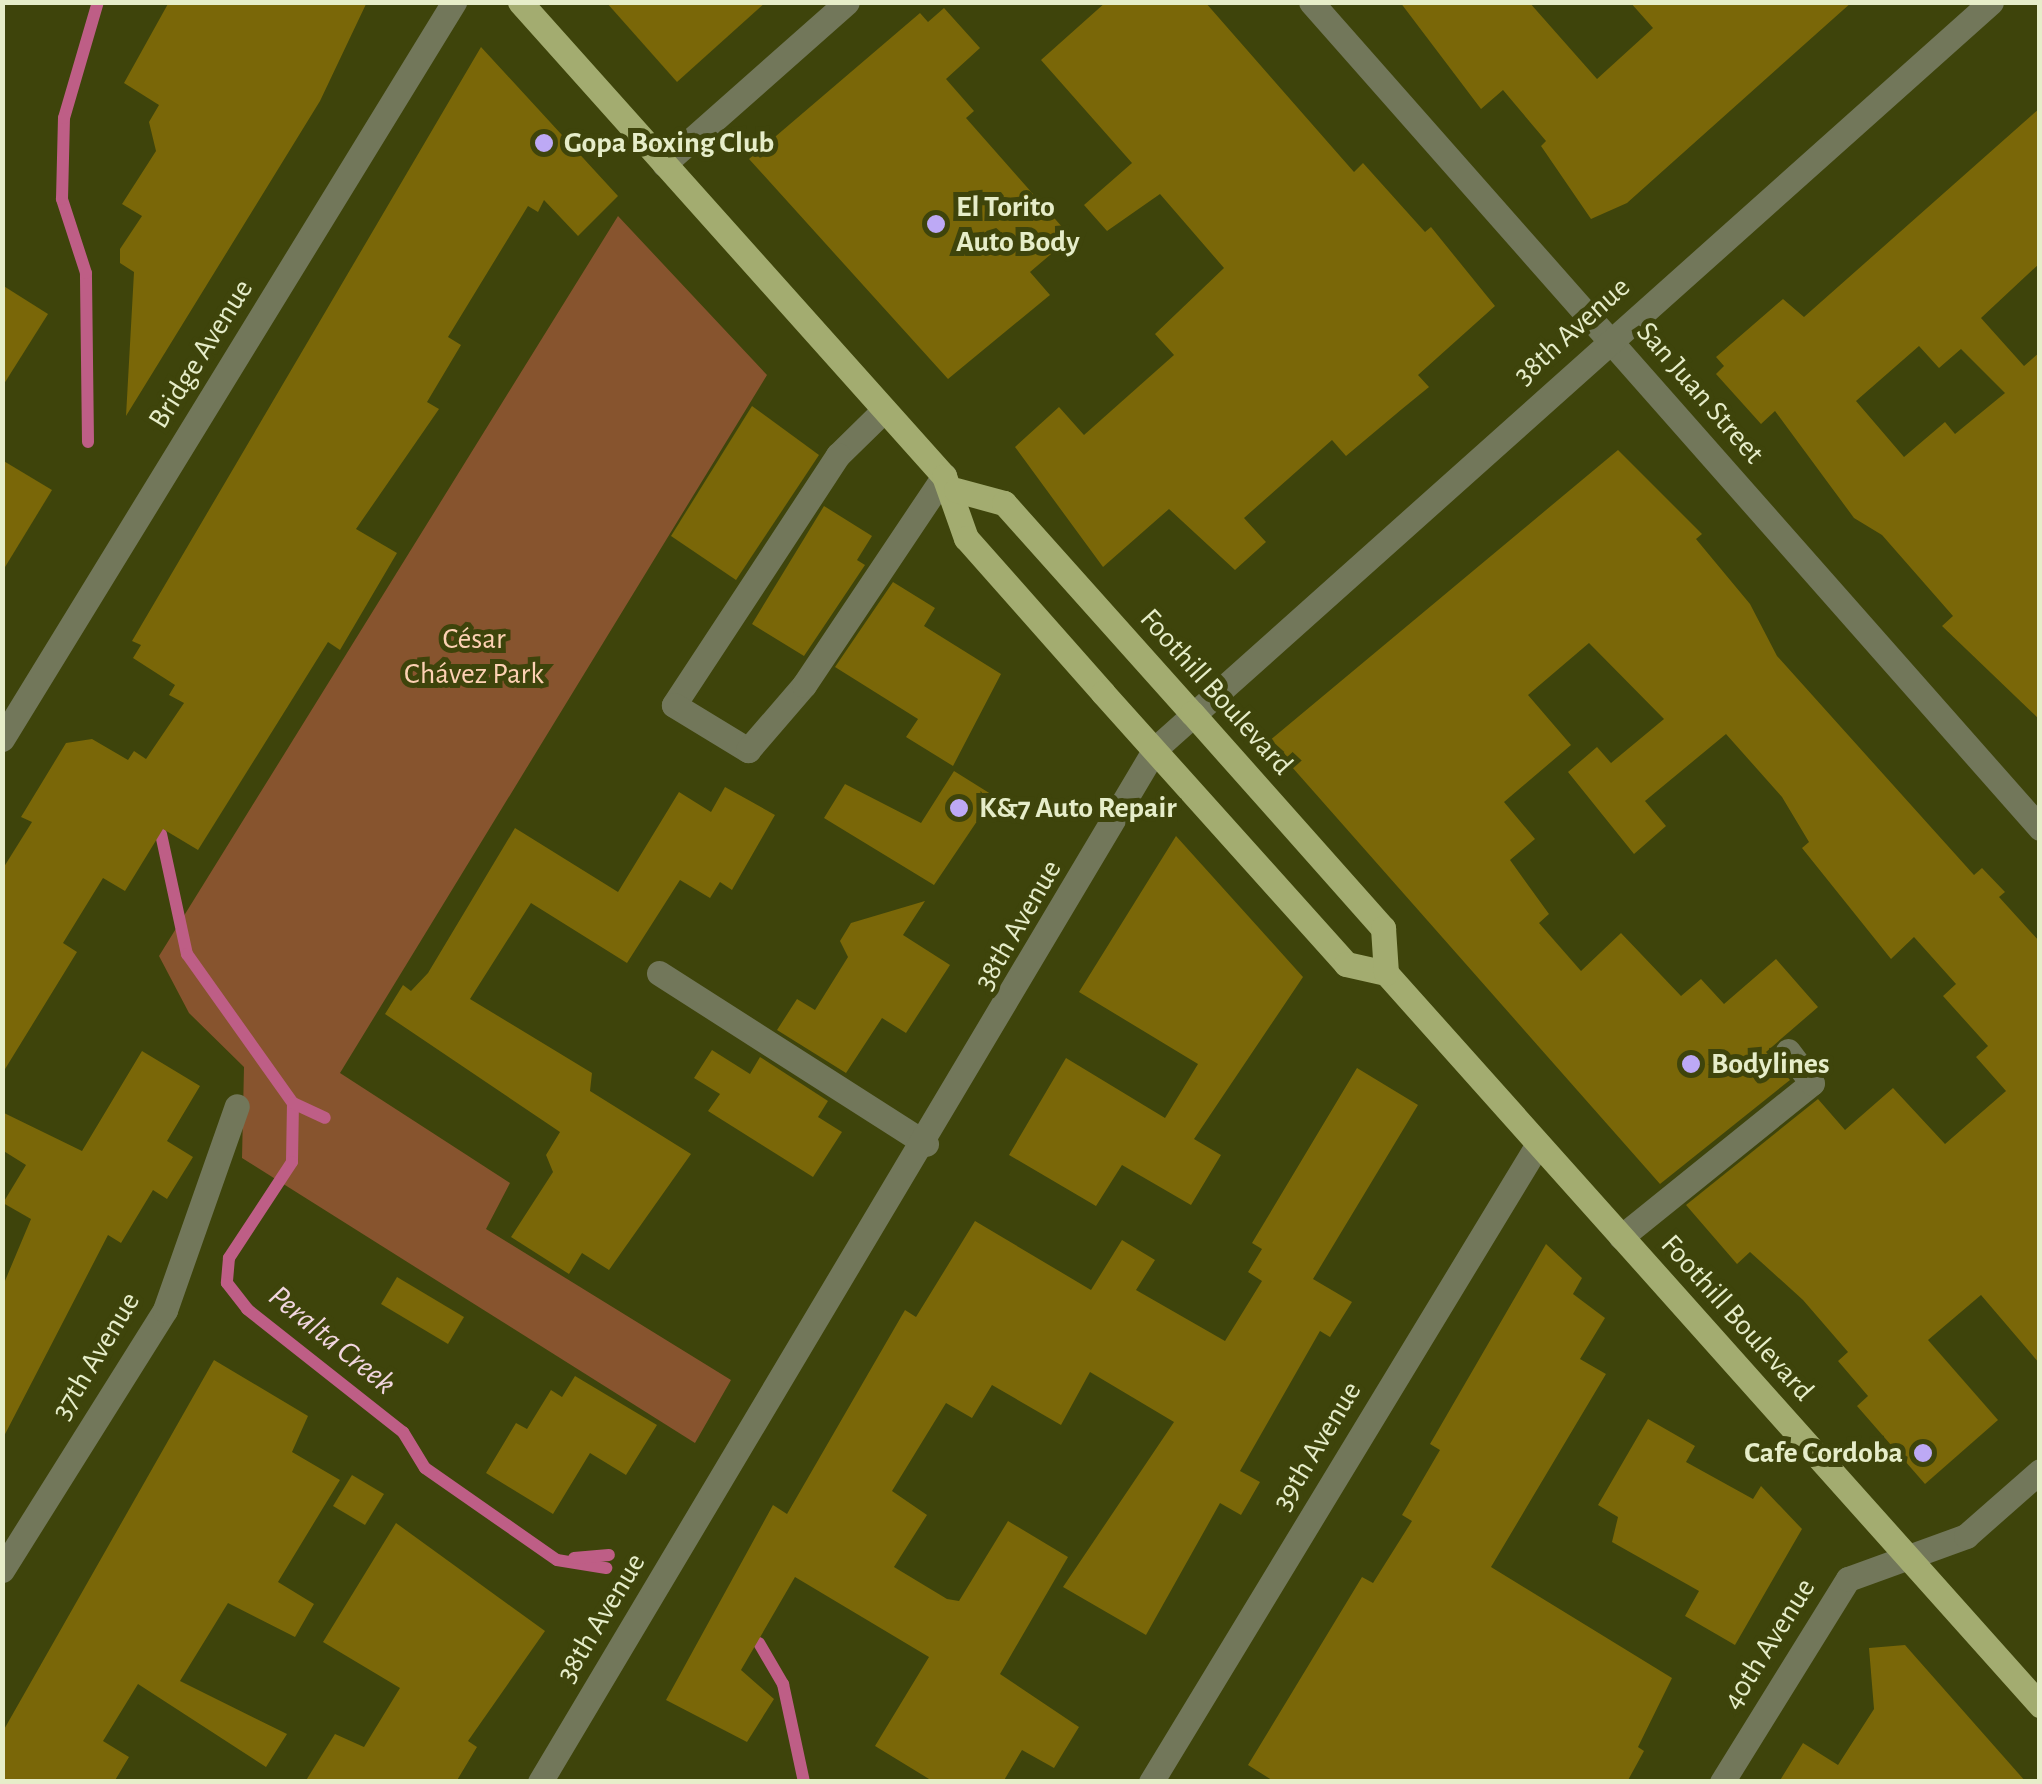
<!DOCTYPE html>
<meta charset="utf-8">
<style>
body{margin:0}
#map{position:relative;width:2042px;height:1784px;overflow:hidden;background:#3e440b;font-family:"Alegreya Sans",sans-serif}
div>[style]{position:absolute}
.green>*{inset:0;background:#87542e}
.stream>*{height:12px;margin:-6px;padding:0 6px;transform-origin:6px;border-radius:6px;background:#be5e86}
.building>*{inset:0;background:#7a6708}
.minor>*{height:25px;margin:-12.5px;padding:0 12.5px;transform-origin:12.5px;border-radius:12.5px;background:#72775a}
.major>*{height:25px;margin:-12.5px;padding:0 12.5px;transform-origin:12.5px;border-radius:12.5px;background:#a3ac70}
.dots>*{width:28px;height:28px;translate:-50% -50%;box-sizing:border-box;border:5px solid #3e440b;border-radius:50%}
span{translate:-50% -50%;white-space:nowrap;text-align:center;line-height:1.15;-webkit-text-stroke:10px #3e440b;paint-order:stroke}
.poi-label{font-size:30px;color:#e6edc9;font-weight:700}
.left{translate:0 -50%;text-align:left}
.right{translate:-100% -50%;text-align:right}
.street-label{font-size:30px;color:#e6edc9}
.park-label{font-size:30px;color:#fdd1b3}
.water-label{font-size:32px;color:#f1d6df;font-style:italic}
.frame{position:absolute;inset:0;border:5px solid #e6edc9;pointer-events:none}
</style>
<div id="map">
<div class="green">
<i style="clip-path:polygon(618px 216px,767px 375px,340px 1073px,510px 1183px,486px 1229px,731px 1380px,695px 1443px,242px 1158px,244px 1067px,189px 1013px,159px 956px)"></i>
</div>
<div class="stream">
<i style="left:88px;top:442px;width:169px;rotate:-90.7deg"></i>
<i style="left:86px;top:273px;width:78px;rotate:-108deg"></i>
<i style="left:62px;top:199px;width:81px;rotate:-88.6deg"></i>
<i style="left:64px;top:118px;width:121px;rotate:-73.7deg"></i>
<i style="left:161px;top:834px;width:123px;rotate:77.8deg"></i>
<i style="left:187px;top:954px;width:183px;rotate:54.6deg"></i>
<i style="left:293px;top:1103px;width:59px;rotate:91deg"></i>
<i style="left:292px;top:1162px;width:115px;rotate:123.3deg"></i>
<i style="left:229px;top:1258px;width:25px;rotate:95deg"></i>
<i style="left:227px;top:1283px;width:33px;rotate:52deg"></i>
<i style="left:247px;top:1309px;width:199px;rotate:38.3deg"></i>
<i style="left:403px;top:1432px;width:42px;rotate:58.6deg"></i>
<i style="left:425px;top:1468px;width:161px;rotate:34.9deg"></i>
<i style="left:557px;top:1560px;width:50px;rotate:9.3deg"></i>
<i style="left:293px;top:1103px;width:35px;rotate:25deg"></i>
<i style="left:574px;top:1558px;width:35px;rotate:-5deg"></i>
<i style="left:759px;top:1643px;width:48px;rotate:59.7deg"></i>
<i style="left:783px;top:1684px;width:100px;rotate:77.9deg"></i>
</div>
<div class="building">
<i style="clip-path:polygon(169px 2px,367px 2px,320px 101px,126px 416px,134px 272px,120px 263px,120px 249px,142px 216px,122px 204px,156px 151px,149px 122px,159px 105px,124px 83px)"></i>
<i style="clip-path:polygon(606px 2px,766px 2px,677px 82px)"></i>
<i style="clip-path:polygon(1106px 2px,1205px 2px,1354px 172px,1363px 163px,1425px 232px,1431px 227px,1495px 306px,1418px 375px,1429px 387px,1402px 409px,1346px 456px,1332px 440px,1244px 518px,1266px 542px,1235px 570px,1169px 509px,1103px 567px,1015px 447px,1059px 407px,1084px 435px,1174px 355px,1155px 334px,1224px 268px,1160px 194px,1107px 231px,1084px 205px,1132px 163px,1041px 60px)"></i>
<i style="clip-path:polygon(1400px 2px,1529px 2px,1597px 79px,1653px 28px,1630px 2px,1852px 2px,1627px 203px,1591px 219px,1541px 146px,1546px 141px,1503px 90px,1481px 109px)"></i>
<i style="clip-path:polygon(944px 8px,980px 48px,946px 79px,974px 111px,966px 118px,1071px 237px,1030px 272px,1050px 295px,948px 379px,749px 159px,920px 13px,928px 22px)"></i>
<i style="clip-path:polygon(481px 47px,618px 196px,578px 236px,544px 200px,538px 212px,528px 206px,448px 337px,461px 345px,427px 402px,439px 409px,356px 529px,397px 553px,340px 650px,328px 642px,198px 850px,163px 829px,125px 891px,103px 878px,63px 943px,77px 952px,2px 1074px,2px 870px,32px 822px,21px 817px,66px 743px,92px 739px,128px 760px,134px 751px,146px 759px,184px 703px,169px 695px,175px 685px,133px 658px,141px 645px,132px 641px)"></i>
<i style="clip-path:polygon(evenodd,2040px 108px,2040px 263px,1981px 318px,2024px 366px,2040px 352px,2040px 720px,1942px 626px,1953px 616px,1882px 535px,1854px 518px,1775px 411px,1761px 424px,1716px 374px,1724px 366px,1716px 357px,1783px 299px,1804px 317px,2040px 108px,1919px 346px,1939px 368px,1961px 349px,2005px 393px,1955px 434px,1945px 422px,1904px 457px,1856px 401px,1919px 346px)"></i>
<i style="clip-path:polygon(2px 285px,48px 314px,2px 387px)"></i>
<i style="clip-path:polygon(752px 406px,819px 455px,736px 580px,671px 536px)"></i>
<i style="clip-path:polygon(1618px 450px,1702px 534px,1696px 539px,1750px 604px,1777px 656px,1974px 875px,1982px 868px,2005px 892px,1999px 897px,2040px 942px,2040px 1364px,1981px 1295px,1928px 1340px,1998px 1420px,1925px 1484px,1857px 1406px,1868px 1396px,1838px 1361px,1848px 1352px,1803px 1300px,1750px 1252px,1737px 1264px,1686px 1205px,1818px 1099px,1845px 1130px,1893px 1088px,1945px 1144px,2006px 1091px,1976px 1057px,1988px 1046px,1943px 996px,1956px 984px,1914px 937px,1891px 959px,1802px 848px,1809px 842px,1782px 797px,1726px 734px,1645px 801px,1666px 826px,1634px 854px,1568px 772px,1597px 747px,1611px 763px,1664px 719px,1589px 643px,1528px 695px,1571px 745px,1504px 802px,1535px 839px,1510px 860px,1549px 914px,1539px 923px,1581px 971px,1621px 933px,1681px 996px,1701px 979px,1724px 1004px,1776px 959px,1818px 1007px,1766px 1052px,1790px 1080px,1660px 1184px,1269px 741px)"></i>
<i style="clip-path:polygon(2px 460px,52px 490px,2px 572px)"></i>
<i style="clip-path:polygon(824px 506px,872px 536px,857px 560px,865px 565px,804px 656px,752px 624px)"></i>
<i style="clip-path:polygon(893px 582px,935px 608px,924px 626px,1001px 674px,953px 766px,906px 737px,918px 719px,835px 667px)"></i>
<i style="clip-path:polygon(954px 771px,994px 796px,934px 885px,824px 818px,845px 784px,921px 823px)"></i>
<i style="clip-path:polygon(725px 787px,775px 815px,732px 890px,720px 882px,710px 898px,680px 880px,627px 963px,531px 903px,470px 999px,592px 1073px,590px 1091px,691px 1154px,609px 1270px,582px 1253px,569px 1274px,511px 1237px,553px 1172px,546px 1155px,560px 1132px,385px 1014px,403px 985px,411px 991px,428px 973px,515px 828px,618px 892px,679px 792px,711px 812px)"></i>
<i style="clip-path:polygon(1176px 836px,1303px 977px,1194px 1139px,1221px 1155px,1191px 1205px,1122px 1165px,1096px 1206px,1009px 1155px,1066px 1058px,1165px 1118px,1198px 1064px,1079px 992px)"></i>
<i style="clip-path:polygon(925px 901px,903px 935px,950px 965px,906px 1033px,882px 1018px,846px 1073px,777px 1030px,797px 999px,815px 1010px,848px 957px,840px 941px,851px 923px)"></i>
<i style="clip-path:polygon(712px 1050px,750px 1074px,760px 1057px,828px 1101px,818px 1117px,842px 1132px,813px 1177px,708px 1111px,720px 1094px,694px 1078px)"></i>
<i style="clip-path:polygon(142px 1051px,200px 1086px,167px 1141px,193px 1157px,167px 1199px,153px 1190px,121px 1243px,108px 1235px,2px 1440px,2px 1288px,31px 1219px,3px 1203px,26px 1165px,2px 1150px,2px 1112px,82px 1151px)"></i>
<i style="clip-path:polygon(1357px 1068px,1418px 1105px,1313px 1279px,1352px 1302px,1330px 1337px,1320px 1331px,1240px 1471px,1260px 1482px,1241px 1515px,1220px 1503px,1146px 1635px,1063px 1587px,1174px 1422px,1090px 1372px,1061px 1425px,992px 1385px,972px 1418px,946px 1403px,892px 1491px,927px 1515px,894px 1567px,947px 1599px,959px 1601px,1008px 1521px,1068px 1557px,1000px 1674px,1079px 1727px,1054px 1768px,1022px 1750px,1003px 1782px,934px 1782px,875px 1746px,929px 1657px,795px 1577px,741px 1670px,774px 1699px,747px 1742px,666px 1700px,773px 1505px,787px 1514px,905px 1310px,916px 1317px,975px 1221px,1091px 1290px,1122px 1240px,1155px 1260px,1136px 1290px,1225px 1341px,1262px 1281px,1248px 1272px,1262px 1249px,1252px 1243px)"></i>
<i style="clip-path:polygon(1546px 1244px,1582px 1278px,1573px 1294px,1605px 1318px,1580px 1359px,1606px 1374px,1491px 1567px,1672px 1678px,1638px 1747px,1644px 1751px,1627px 1782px,1275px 1782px,1248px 1765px,1362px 1577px,1373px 1583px,1412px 1521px,1402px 1515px,1440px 1450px,1430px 1444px)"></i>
<i style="clip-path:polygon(397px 1277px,464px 1317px,448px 1344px,381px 1304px)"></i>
<i style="clip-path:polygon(214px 1360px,308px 1416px,292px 1452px,340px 1480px,278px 1582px,314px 1604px,295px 1637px,228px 1603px,180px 1681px,287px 1734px,266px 1767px,138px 1684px,103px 1741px,129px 1757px,114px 1782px,2px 1782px,2px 1733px)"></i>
<i style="clip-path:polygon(575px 1376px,657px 1425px,626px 1475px,590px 1453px,553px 1514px,486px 1473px,516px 1423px,527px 1429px,551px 1390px,562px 1397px)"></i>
<i style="clip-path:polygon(1648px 1419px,1695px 1446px,1686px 1462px,1753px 1499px,1761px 1486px,1802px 1529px,1735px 1645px,1685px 1616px,1699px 1591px,1612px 1542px,1618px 1517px,1598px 1505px)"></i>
<i style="clip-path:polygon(352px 1475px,384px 1494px,365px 1525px,333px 1506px)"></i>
<i style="clip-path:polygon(396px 1523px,545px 1631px,468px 1741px,477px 1747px,456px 1782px,305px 1782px,335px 1734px,364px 1747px,400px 1688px,323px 1642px)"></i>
<i style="clip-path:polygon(1905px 1645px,2026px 1782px,1779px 1782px,1803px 1743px,1838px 1765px,1874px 1709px,1869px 1648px)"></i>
</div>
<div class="minor">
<i style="left:1311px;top:2px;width:1102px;rotate:48.57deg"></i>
<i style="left:664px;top:164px;width:244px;rotate:-41.5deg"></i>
<i style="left:883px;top:411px;width:63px;rotate:135.6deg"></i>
<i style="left:838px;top:455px;width:299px;rotate:123.3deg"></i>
<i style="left:674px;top:705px;width:87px;rotate:31.3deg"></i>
<i style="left:748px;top:750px;width:86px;rotate:-49.3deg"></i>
<i style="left:804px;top:685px;width:252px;rotate:-56.2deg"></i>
<i style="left:2px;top:739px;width:865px;rotate:-58.48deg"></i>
<i style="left:659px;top:973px;width:317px;rotate:32.6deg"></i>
<i style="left:1621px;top:1237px;width:245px;rotate:-38.9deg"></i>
<i style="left:1812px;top:1083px;width:40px;rotate:-127deg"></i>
<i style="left:2px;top:1570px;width:307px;rotate:-57.9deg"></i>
<i style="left:165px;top:1310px;width:216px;rotate:-70.6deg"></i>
<i style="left:540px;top:1782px;width:1202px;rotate:-59.23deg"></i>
<i style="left:1155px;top:749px;width:1121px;rotate:-41.78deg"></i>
<i style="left:1151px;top:1782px;width:746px;rotate:-58.76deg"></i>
<i style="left:1722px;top:1782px;width:239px;rotate:-58.2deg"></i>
<i style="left:1848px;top:1579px;width:126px;rotate:-20deg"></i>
<i style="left:1966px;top:1536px;width:98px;rotate:-41.3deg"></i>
</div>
<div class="major">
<i style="left:520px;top:2px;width:636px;rotate:48.19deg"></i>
<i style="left:944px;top:476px;width:66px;rotate:70.5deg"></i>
<i style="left:966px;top:538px;width:207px;rotate:48.5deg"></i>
<i style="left:1103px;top:693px;width:364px;rotate:48.1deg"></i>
<i style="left:1346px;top:964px;width:41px;rotate:12.7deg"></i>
<i style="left:1386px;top:973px;width:982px;rotate:48.22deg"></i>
<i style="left:956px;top:490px;width:50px;rotate:15.2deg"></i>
<i style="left:1004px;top:503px;width:282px;rotate:48.2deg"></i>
<i style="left:1192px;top:713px;width:288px;rotate:48.4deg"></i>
<i style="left:1383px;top:928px;width:45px;rotate:86.2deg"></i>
</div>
<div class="dots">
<i style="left:544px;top:143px;background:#bda9f5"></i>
<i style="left:936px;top:224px;background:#bda9f5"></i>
<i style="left:959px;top:808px;background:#bda9f5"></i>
<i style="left:1691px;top:1064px;background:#bda9f5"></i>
<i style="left:1923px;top:1453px;background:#bda9f5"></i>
</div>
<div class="poi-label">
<span class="left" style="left:564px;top:143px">Gopa Boxing Club</span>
<span class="left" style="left:956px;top:224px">El Torito<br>Auto Body</span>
<span class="left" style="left:979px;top:808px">K&amp;7 Auto Repair</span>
<span class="left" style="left:1711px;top:1064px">Bodylines</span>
<span class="right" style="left:1903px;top:1453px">Cafe Cordoba</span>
</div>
<div class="street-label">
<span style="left:1572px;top:331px;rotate:-42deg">38th Avenue</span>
<span style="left:201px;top:354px;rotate:-58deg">Bridge Avenue</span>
<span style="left:1700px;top:393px;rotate:49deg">San Juan Street</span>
<span style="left:1216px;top:692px;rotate:48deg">Foothill Boulevard</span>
<span style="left:1018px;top:925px;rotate:-60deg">38th Avenue</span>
<span style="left:1737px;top:1318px;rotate:48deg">Foothill Boulevard</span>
<span style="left:96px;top:1356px;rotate:-59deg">37th Avenue</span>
<span style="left:1317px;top:1446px;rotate:-59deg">39th Avenue</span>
<span style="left:601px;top:1618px;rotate:-59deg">38th Avenue</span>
<span style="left:1769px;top:1644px;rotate:-58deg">40th Avenue</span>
</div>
<div class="park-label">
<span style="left:474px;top:656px">César<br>Chávez Park</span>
</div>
<div class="water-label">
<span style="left:332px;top:1340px;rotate:39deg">Peralta Creek</span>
</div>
<div class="frame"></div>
</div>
